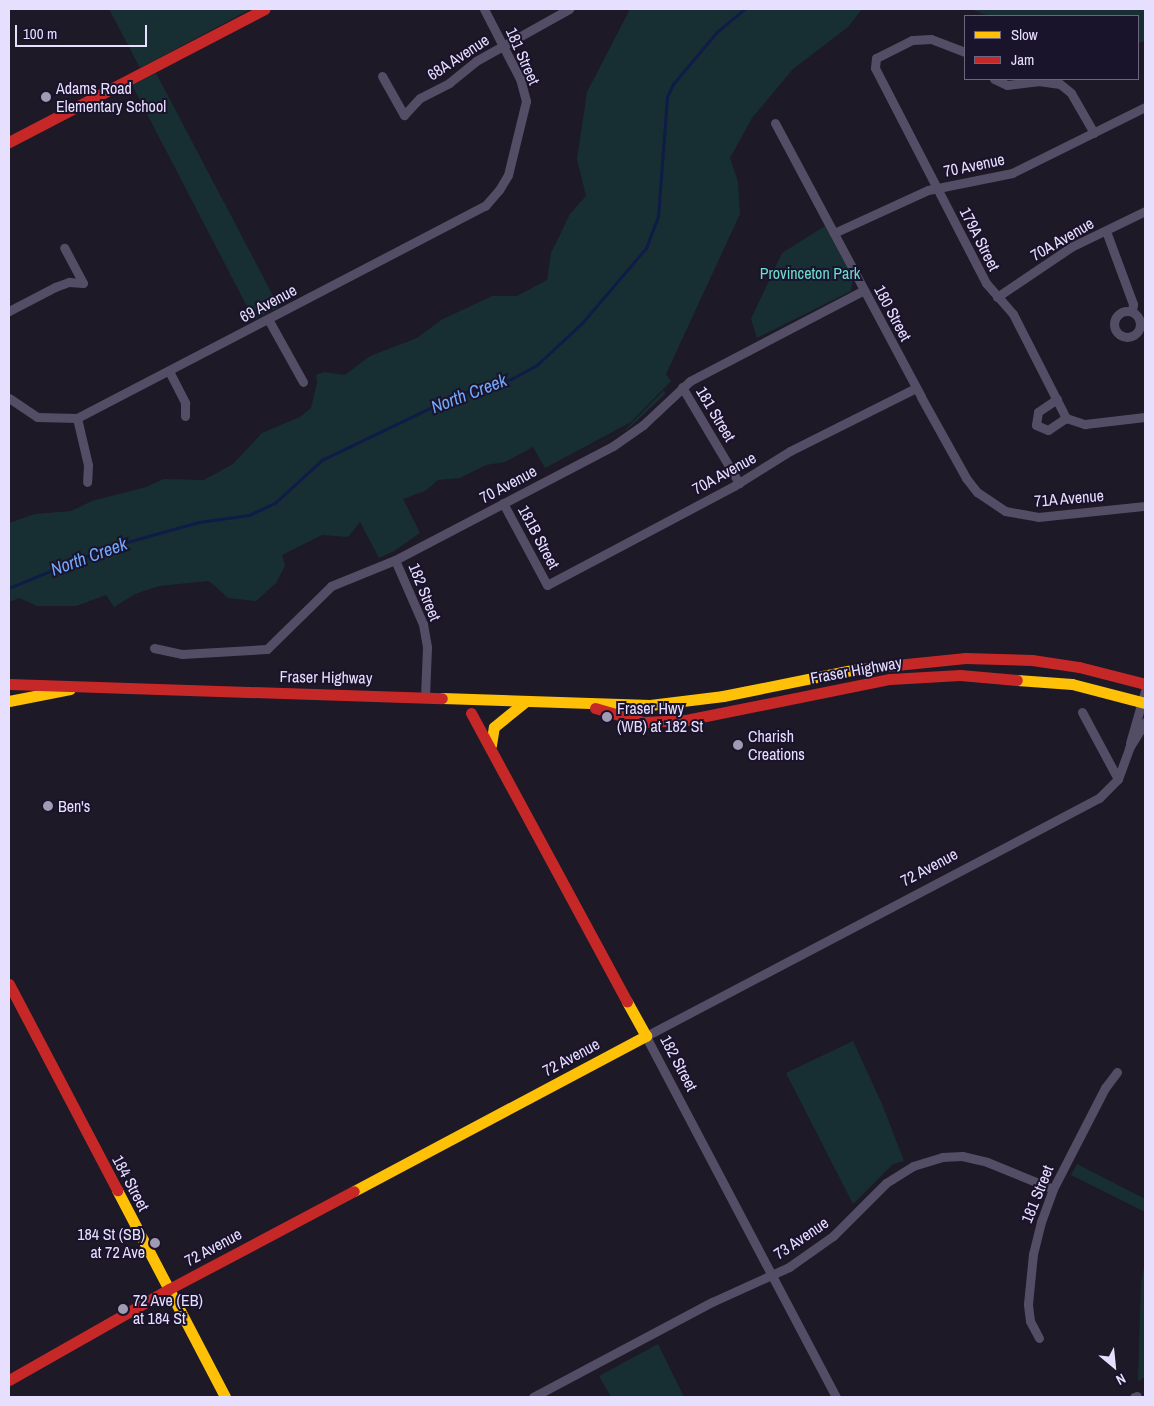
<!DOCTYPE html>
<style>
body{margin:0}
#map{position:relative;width:1154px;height:1406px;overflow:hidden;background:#1d1926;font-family:"Archivo Narrow",sans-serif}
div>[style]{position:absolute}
.green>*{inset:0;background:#172f33}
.stream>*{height:2.5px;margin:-1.25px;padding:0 1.25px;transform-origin:1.25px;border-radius:1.25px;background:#0f1c47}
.street>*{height:9px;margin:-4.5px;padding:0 4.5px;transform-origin:4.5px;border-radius:4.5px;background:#534e66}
.street>.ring{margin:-4.5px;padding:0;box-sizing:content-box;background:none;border:9px solid #534e66;border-radius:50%}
.slow>*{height:11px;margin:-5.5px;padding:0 5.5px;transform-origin:5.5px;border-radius:5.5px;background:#ffc107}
.jam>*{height:11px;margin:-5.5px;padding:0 5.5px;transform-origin:5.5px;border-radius:5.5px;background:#c62828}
.dots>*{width:14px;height:14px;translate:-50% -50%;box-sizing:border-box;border:2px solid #1a132c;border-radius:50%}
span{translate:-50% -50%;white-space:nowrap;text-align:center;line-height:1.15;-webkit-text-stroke:4px #1a132c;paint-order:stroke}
.street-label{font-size:16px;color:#e7dffe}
.poi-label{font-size:16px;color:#e7dffe}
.left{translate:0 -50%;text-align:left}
.right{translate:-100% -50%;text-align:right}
.park-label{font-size:16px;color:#6cdccf}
.water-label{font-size:18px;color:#72a8f9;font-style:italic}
.frame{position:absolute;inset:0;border:10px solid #e7dffe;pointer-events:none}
.legend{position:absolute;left:964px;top:15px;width:175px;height:65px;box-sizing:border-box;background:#1a132c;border:1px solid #6c6580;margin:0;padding:6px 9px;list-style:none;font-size:15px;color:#e7dffe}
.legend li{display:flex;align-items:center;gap:10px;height:25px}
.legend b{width:25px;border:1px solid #6c6580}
.north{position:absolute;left:1089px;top:1341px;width:50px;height:50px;-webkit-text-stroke:4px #1a132c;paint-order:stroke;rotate:152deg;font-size:14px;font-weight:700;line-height:20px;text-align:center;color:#e7dffe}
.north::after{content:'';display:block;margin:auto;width:18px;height:22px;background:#e7dffe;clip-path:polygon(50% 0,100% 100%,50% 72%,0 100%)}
.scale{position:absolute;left:15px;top:25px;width:132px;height:22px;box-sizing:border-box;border:2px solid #e7dffe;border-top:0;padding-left:6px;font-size:15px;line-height:18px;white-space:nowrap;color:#e7dffe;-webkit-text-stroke:4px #1a132c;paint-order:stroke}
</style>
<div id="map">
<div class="green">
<i style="clip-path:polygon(109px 9px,251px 9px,140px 68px)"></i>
<i style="clip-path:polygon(630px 9px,862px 9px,848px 27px,793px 69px,752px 118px,730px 158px,738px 182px,740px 214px,666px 374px,671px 381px,631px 422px,545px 468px,533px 447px,505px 462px,486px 465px,460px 478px,438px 480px,425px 491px,403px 499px,420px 533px,394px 551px,379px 558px,360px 522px,348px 537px,322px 535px,282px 555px,285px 566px,276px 583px,256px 601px,228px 598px,209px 581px,159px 586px,135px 594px,114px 607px,106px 595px,76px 606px,37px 606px,19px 598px,9px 602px,9px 523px,35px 514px,71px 511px,92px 501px,146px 487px,164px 479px,204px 480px,233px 464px,262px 433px,300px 417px,311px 408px,317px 383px,316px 375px,324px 372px,345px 375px,370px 356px,417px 338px,441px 320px,492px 296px,517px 296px,547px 280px,551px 253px,570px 214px,586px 196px,577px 159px,587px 92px)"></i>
<i style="clip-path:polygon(970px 9px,1145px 9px,1145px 41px,1138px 43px,1138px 16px,989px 16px)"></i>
<i style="clip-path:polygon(156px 73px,279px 307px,254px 320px,132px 85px)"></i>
<i style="clip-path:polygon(825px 226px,853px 279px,851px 291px,757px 338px,751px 319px,782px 253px)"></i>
<i style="clip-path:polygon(664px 390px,665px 394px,629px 428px,547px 472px,626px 429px)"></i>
<i style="clip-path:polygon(853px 1041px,882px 1104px,904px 1161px,893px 1164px,853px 1204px,786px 1073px)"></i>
<i style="clip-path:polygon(1077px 1164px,1145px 1199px,1145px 1212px,1071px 1175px)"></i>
<i style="clip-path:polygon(1145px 1260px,1145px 1377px,1138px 1381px,1141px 1284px)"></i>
<i style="clip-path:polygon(658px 1344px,684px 1397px,611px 1397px,599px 1376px)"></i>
</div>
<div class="stream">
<i style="left:9px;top:588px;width:108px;rotate:-22.3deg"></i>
<i style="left:109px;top:547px;width:93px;rotate:-15.5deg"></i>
<i style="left:199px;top:522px;width:50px;rotate:-8deg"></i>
<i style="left:249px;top:515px;width:29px;rotate:-25deg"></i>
<i style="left:275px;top:503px;width:64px;rotate:-42.5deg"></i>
<i style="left:322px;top:460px;width:152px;rotate:-25.7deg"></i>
<i style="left:459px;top:394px;width:54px;rotate:-16.1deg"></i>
<i style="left:511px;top:379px;width:30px;rotate:-28deg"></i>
<i style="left:537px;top:365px;width:62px;rotate:-43deg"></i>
<i style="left:582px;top:323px;width:99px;rotate:-49.5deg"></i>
<i style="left:646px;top:248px;width:33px;rotate:-69deg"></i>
<i style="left:658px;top:217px;width:120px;rotate:-85.7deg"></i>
<i style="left:667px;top:97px;width:14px;rotate:-65deg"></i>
<i style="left:673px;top:84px;width:68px;rotate:-49.8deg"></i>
<i style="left:717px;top:32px;width:35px;rotate:-40deg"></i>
</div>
<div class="street">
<i style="left:965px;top:52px;width:36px;rotate:-159deg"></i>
<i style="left:931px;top:39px;width:19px;rotate:177deg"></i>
<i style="left:912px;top:40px;width:40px;rotate:153.4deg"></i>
<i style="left:876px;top:58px;width:10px;rotate:96deg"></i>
<i style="left:875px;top:68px;width:242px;rotate:62.7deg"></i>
<i style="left:986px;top:283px;width:41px;rotate:48.9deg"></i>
<i style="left:1013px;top:314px;width:117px;rotate:63deg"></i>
<i style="left:382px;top:76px;width:45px;rotate:60.6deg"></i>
<i style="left:404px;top:115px;width:23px;rotate:-47deg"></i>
<i style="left:420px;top:98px;width:33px;rotate:-27deg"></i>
<i style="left:449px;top:83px;width:35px;rotate:-39deg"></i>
<i style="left:476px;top:61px;width:107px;rotate:-29.2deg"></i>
<i style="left:994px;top:79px;width:14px;rotate:25deg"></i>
<i style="left:1007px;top:85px;width:31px;rotate:-7deg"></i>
<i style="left:1038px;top:81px;width:22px;rotate:8deg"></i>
<i style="left:1060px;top:84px;width:14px;rotate:39deg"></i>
<i style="left:1071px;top:93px;width:46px;rotate:60.1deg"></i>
<i style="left:775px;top:123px;width:310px;rotate:61.9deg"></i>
<i style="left:921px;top:397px;width:93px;rotate:60.9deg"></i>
<i style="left:966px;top:478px;width:18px;rotate:52deg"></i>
<i style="left:977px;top:492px;width:34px;rotate:34deg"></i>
<i style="left:1005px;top:511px;width:34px;rotate:10deg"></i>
<i style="left:1038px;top:517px;width:108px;rotate:-5.9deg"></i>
<i style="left:1106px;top:231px;width:78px;rotate:69.7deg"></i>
<i style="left:1133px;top:304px;width:7px;rotate:98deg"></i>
<i style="left:834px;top:233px;width:103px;rotate:-24.6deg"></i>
<i style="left:928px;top:190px;width:86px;rotate:-11.4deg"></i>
<i style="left:1012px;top:173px;width:148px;rotate:-26.4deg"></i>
<i style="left:997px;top:297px;width:89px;rotate:-34deg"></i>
<i style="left:1071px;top:247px;width:82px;rotate:-25.9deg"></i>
<i class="ring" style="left:1114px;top:311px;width:17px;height:17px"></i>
<i style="left:9px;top:311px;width:52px;rotate:-27.6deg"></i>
<i style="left:55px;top:287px;width:15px;rotate:-20deg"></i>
<i style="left:69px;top:282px;width:14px;rotate:4deg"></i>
<i style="left:83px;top:283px;width:40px;rotate:-118deg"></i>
<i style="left:268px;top:319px;width:72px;rotate:60.9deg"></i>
<i style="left:169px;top:371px;width:36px;rotate:63deg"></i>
<i style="left:185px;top:403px;width:13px;rotate:90deg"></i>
<i style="left:682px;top:387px;width:112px;rotate:59.3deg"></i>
<i style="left:9px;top:398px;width:34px;rotate:34deg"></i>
<i style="left:37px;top:417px;width:40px;rotate:1.4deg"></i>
<i style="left:77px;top:418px;width:460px;rotate:-27.5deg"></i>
<i style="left:485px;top:206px;width:21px;rotate:-49deg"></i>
<i style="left:499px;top:190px;width:17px;rotate:-59deg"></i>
<i style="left:508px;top:175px;width:76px;rotate:-76.3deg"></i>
<i style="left:526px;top:101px;width:23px;rotate:-105deg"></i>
<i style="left:520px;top:79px;width:79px;rotate:-117.2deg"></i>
<i style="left:1057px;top:399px;width:23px;rotate:146deg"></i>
<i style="left:1038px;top:412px;width:13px;rotate:99deg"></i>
<i style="left:1036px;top:425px;width:13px;rotate:23deg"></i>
<i style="left:1048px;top:430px;width:22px;rotate:-34deg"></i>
<i style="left:77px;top:418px;width:48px;rotate:76.8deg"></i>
<i style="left:88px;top:465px;width:17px;rotate:93deg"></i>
<i style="left:1066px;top:418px;width:20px;rotate:18deg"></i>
<i style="left:1085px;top:424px;width:60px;rotate:-6.7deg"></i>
<i style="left:503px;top:503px;width:93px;rotate:61.8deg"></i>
<i style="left:547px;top:585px;width:212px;rotate:-27.9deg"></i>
<i style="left:734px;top:486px;width:66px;rotate:-32deg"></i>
<i style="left:790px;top:451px;width:141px;rotate:-26.6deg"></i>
<i style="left:395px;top:560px;width:70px;rotate:66.4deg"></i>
<i style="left:423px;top:624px;width:23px;rotate:80deg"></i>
<i style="left:427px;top:647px;width:49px;rotate:92.3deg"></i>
<i style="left:154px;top:648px;width:29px;rotate:12deg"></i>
<i style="left:182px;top:654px;width:85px;rotate:-3.4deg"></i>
<i style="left:267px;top:649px;width:90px;rotate:-44.5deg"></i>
<i style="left:331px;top:586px;width:69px;rotate:-22.1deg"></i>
<i style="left:395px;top:560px;width:246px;rotate:-27.6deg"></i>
<i style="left:613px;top:446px;width:37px;rotate:-35deg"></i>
<i style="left:643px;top:425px;width:64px;rotate:-43.1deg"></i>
<i style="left:690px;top:381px;width:196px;rotate:-27.6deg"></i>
<i style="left:1082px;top:712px;width:76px;rotate:61.8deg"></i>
<i style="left:1130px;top:743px;width:54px;rotate:-73.9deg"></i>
<i style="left:1039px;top:1338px;width:19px;rotate:-118deg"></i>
<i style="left:1030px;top:1321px;width:17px;rotate:-97deg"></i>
<i style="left:1028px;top:1304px;width:50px;rotate:-84.3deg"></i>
<i style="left:1033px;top:1254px;width:33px;rotate:-76deg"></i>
<i style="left:1041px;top:1222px;width:35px;rotate:-70deg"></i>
<i style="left:1053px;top:1189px;width:114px;rotate:-62.8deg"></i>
<i style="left:1105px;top:1088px;width:20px;rotate:-53deg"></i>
<i style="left:533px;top:1397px;width:203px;rotate:-28deg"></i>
<i style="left:712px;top:1302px;width:85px;rotate:-24.4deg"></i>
<i style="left:789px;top:1267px;width:54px;rotate:-35.2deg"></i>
<i style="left:833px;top:1236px;width:75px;rotate:-45deg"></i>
<i style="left:886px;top:1183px;width:32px;rotate:-32deg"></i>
<i style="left:913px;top:1166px;width:30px;rotate:-17deg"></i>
<i style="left:942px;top:1157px;width:20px;rotate:-3deg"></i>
<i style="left:962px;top:1156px;width:26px;rotate:13deg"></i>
<i style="left:987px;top:1162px;width:71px;rotate:22.2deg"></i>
<i style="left:836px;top:1397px;width:408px;rotate:-117.8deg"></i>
<i style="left:646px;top:1036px;width:512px;rotate:-27.72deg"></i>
<i style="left:1099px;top:798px;width:27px;rotate:-45deg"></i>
<i style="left:1118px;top:779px;width:33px;rotate:-70deg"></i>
<i style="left:1129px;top:748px;width:31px;rotate:-58deg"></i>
<i style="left:1134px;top:1397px;width:3px;rotate:-18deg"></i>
</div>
<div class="slow">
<i style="left:1017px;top:680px;width:55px;rotate:4.2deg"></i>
<i style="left:1072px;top:684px;width:75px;rotate:14.6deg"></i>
<i style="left:442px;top:698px;width:208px;rotate:1.9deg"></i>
<i style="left:650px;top:705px;width:74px;rotate:-7deg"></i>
<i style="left:723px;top:696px;width:137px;rotate:-11.4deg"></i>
<i style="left:9px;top:701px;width:62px;rotate:-11.1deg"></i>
<i style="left:491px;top:745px;width:18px;rotate:-81deg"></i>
<i style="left:494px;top:727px;width:41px;rotate:-39.1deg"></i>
<i style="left:117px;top:1190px;width:233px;rotate:62.4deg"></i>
<i style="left:354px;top:1191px;width:331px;rotate:-28deg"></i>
<i style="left:646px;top:1036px;width:39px;rotate:-119deg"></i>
</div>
<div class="jam">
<i style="left:9px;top:142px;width:288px;rotate:-27.5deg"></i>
<i style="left:857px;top:669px;width:109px;rotate:-5.8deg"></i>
<i style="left:965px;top:658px;width:67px;rotate:1.7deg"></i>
<i style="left:1032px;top:660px;width:48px;rotate:8.5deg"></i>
<i style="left:1079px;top:667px;width:68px;rotate:14.4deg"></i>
<i style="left:9px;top:684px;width:433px;rotate:1.9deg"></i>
<i style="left:595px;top:708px;width:50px;rotate:16.3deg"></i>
<i style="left:643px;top:722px;width:43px;rotate:-2.7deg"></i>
<i style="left:686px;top:720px;width:208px;rotate:-11.4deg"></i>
<i style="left:890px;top:679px;width:70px;rotate:-3.3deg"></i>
<i style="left:960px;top:675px;width:57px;rotate:5deg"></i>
<i style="left:471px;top:713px;width:328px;rotate:61.6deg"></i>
<i style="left:9px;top:984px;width:233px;rotate:62.3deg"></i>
<i style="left:9px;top:1380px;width:184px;rotate:-29.6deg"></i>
<i style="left:169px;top:1289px;width:209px;rotate:-27.9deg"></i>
</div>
<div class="dots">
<i style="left:46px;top:97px;background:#a09ab2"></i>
<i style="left:607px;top:717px;background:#a09ab2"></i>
<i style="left:738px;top:745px;background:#a09ab2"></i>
<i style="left:48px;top:806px;background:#a09ab2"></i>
<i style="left:155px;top:1243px;background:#a09ab2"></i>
<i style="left:123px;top:1309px;background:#a09ab2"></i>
</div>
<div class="street-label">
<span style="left:523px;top:56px;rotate:66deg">181 Street</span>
<span style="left:458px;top:57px;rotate:-33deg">68A Avenue</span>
<span style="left:974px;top:165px;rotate:-12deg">70 Avenue</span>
<span style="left:980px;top:239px;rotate:63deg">179A Street</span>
<span style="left:1062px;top:239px;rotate:-30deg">70A Avenue</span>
<span style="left:268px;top:303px;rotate:-28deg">69 Avenue</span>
<span style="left:893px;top:313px;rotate:62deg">180 Street</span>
<span style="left:716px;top:414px;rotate:59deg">181 Street</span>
<span style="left:724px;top:473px;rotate:-29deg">70A Avenue</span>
<span style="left:508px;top:484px;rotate:-28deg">70 Avenue</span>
<span style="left:1069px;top:498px;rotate:-5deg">71A Avenue</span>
<span style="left:539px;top:537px;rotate:62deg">181B Street</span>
<span style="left:425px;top:592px;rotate:68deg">182 Street</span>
<span style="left:856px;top:670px;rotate:-10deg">Fraser Highway</span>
<span style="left:326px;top:677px;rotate:1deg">Fraser Highway</span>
<span style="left:929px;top:867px;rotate:-28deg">72 Avenue</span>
<span style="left:571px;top:1057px;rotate:-28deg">72 Avenue</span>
<span style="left:679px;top:1063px;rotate:62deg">182 Street</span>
<span style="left:131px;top:1183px;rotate:62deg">184 Street</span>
<span style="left:1037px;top:1194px;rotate:-68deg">181 Street</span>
<span style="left:801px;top:1238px;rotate:-34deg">73 Avenue</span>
<span style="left:213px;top:1247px;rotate:-28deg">72 Avenue</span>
</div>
<div class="poi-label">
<span class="left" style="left:56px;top:97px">Adams Road<br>Elementary School</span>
<span class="left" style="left:617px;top:717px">Fraser Hwy<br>(WB) at 182 St</span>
<span class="left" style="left:748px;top:745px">Charish<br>Creations</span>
<span class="left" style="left:58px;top:806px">Ben's</span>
<span class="right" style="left:145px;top:1243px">184 St (SB)<br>at 72 Ave</span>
<span class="left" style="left:133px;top:1309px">72 Ave (EB)<br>at 184 St</span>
</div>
<div class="park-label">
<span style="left:810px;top:273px">Provinceton Park</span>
</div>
<div class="water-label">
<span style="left:469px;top:394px;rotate:-21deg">North Creek</span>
<span style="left:89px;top:557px;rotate:-20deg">North Creek</span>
</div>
<div class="frame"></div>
<ul class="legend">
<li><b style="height:6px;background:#ffc107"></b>Slow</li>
<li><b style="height:6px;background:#c62828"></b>Jam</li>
</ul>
<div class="north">N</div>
<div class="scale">100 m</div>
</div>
